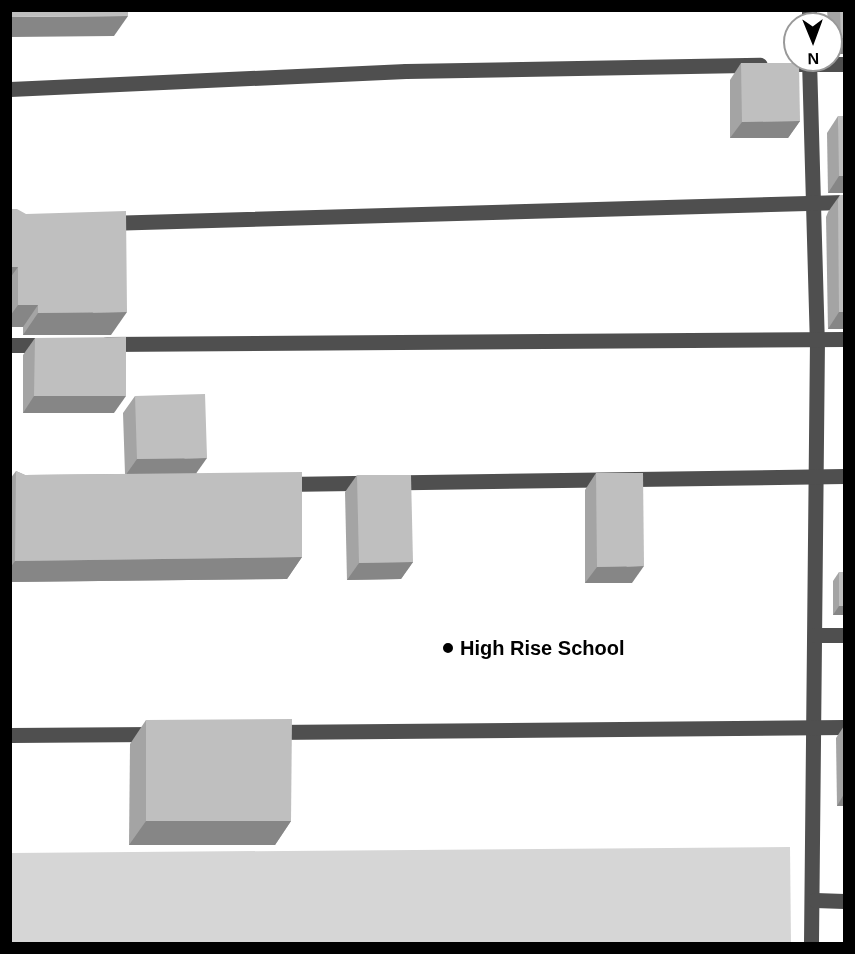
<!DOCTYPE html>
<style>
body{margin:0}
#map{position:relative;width:855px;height:954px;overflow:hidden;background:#fff;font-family:Arial,sans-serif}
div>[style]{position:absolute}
.green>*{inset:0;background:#d6d6d6}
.minor>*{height:15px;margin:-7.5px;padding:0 7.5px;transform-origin:7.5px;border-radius:7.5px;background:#4f4f4f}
.wall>*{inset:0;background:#a4a4a4}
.shaded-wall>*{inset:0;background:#868686}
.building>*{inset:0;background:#bfbfbf}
.dots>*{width:16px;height:16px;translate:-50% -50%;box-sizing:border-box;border:3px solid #fff;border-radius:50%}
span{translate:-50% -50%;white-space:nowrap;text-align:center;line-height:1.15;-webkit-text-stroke:5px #fff;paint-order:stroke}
.poi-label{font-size:20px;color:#000;font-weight:700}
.left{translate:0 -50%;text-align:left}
.frame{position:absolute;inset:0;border:12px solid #000;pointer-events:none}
.north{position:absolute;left:783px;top:12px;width:60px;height:60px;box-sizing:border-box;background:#fff;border:2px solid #999;border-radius:50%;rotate:179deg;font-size:16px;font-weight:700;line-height:24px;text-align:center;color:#000}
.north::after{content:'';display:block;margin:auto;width:21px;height:27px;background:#000;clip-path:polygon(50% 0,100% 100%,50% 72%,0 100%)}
</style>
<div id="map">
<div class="green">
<i style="clip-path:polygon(790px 847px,791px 943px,12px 943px,11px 853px)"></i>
</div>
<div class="minor">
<i style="left:809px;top:10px;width:14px;rotate:90deg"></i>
<i style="left:809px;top:60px;width:279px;rotate:88.4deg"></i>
<i style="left:817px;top:339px;width:605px;rotate:90.57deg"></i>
<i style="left:799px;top:64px;width:45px"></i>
<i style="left:10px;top:89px;width:396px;rotate:-2.6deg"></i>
<i style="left:406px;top:71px;width:354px;rotate:-1deg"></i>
<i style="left:106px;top:223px;width:738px;rotate:-1.63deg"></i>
<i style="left:107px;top:344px;width:737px;rotate:-0.39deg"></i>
<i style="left:10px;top:345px;width:40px"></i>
<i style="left:284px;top:484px;width:560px;rotate:-0.82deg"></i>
<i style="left:815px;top:635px;width:29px"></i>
<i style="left:271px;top:732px;width:573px;rotate:-0.5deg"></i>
<i style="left:10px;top:735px;width:144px;rotate:-0.4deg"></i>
<i style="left:815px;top:900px;width:29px;rotate:2deg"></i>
</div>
<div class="wall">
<i style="clip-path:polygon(827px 10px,844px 10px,844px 54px,831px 54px,831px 24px,828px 24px)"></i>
<i style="clip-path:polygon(741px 63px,800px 121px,788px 138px,730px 138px,730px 80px)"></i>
<i style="clip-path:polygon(838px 116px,844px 193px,828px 193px,827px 133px)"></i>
<i style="clip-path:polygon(840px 195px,844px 195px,844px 329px,828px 329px,826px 217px,828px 212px)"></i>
<i style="clip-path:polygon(10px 209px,111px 335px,23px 335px,23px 327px,10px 327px)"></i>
<i style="clip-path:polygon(35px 338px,114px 413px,23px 413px,23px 355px)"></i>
<i style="clip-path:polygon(135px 396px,196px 473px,302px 557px,287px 579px,10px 582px,10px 479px,16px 471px,25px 475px,125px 474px,123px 413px)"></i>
<i style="clip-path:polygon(596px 473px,632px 583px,585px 583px,585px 490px)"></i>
<i style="clip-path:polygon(357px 475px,413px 562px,401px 579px,347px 580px,345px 492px)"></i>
<i style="clip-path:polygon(839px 572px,844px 615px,833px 615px,833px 581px)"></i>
<i style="clip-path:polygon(146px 720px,291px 821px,275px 845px,129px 845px,130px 744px)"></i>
<i style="clip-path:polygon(844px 726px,844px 806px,837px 806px,836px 738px)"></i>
</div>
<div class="shaded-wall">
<i style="clip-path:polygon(128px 16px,114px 36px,10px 37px,10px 17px)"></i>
<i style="clip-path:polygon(841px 38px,844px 38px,844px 54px,831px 54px,831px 52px)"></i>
<i style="clip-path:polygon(800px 121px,788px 138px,730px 138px,742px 122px)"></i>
<i style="clip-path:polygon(839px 176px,844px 176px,844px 193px,828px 193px)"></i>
<i style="clip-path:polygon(10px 267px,18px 267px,10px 278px)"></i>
<i style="clip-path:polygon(18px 305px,38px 305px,23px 327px,10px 327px,10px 316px)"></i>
<i style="clip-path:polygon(127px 312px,111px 335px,23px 335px,38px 313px)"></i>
<i style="clip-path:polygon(839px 312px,844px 312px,844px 329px,828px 329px)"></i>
<i style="clip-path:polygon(34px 396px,126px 396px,114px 413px,23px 413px)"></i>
<i style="clip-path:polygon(207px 458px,195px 475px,125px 476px,137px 459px)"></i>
<i style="clip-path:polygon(302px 557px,287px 579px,10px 582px,10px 568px,15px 561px)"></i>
<i style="clip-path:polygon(413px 562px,401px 579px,347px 580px,359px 563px)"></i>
<i style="clip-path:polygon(644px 566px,632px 583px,585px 583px,597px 567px)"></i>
<i style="clip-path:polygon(839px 606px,844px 606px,844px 615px,833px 615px)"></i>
<i style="clip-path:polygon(844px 794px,844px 806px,837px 806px)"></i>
<i style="clip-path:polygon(146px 821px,291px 821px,275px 845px,129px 845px)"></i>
</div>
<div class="building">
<i style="clip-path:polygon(10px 10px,128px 10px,128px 16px,10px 17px)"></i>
<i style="clip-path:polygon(840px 10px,844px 10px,844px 38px,841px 38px)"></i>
<i style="clip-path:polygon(741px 63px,799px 63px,800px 121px,742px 122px)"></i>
<i style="clip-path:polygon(838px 116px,844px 116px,844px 176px,839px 176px)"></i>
<i style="clip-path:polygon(840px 195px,844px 195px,844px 312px,839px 312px,838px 200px)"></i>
<i style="clip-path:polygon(10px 209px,17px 209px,26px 214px,126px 211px,127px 312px,38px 313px,38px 305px,18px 305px,18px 267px,10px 267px)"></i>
<i style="clip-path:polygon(126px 337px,126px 396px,34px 396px,35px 338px)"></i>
<i style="clip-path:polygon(205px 394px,207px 458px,137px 459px,135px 396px)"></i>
<i style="clip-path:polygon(16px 471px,25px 475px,302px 472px,302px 557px,15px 561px)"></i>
<i style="clip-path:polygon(596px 473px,643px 473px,644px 566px,597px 567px)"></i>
<i style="clip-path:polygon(357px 475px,411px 475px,413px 562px,359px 563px)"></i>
<i style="clip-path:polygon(839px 572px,844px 572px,844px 606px,839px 606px)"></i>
<i style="clip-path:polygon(292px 719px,291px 821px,146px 821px,146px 720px)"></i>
</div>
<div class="dots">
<i style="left:448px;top:648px;background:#000"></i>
</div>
<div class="poi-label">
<span class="left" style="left:460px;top:648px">High Rise School</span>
</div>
<div class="frame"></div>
<div class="north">N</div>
</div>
